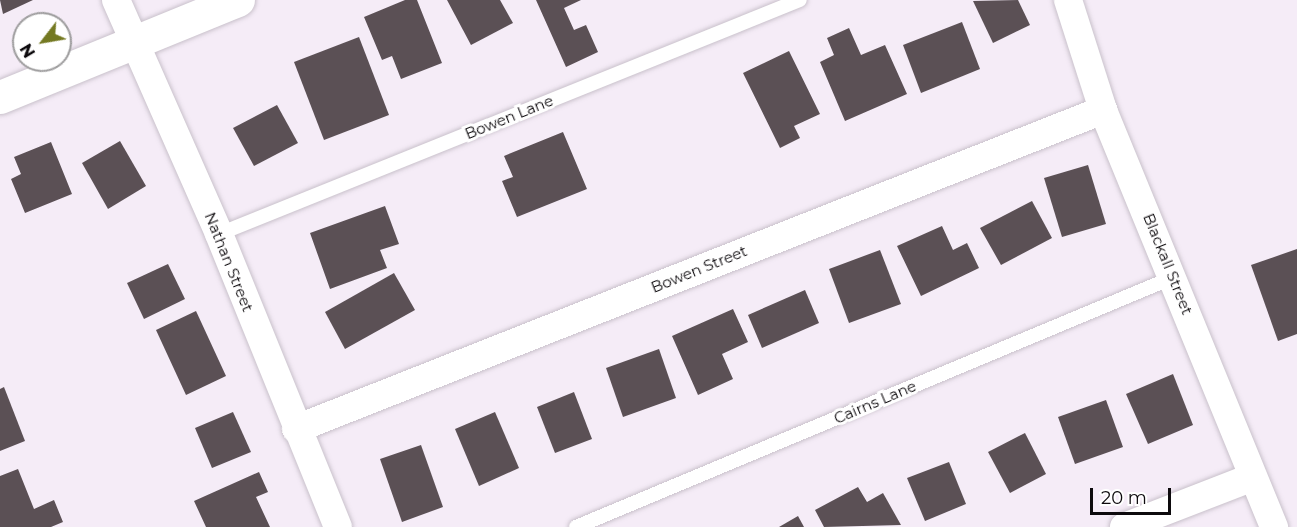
<!DOCTYPE html>
<style>
body{margin:0}
#map{position:relative;width:1297px;height:527px;overflow:hidden;background:#f5ecf7;font-family:Montserrat,sans-serif}
div>[style]{position:absolute}
.building>*{inset:0;background:#5b5055}
.roads{filter:drop-shadow(0 0 2px #c9c1cb) drop-shadow(0 0 2px #c9c1cb)}
.service>*{height:14px;margin:-7px;padding:0 7px;transform-origin:7px;border-radius:7px;background:#fff}
.minor>*{height:28px;margin:-14px;padding:0 14px;transform-origin:14px;border-radius:14px;background:#fff}
.tertiary>*{height:33px;margin:-16.5px;padding:0 16.5px;transform-origin:16.5px;border-radius:16.5px;background:#fff}
span{translate:-50% -50%;white-space:nowrap;text-align:center;line-height:1.15;-webkit-text-stroke:6px #fff;paint-order:stroke}
.street-label{font-size:15px;color:#0d0a0d}
.north{position:absolute;left:12px;top:12px;width:60px;height:60px;box-sizing:border-box;background:#fff;border:2px solid #9e9d9e;border-radius:50%;rotate:239deg;font-size:16px;font-weight:700;line-height:24px;text-align:center;color:#0d0a0d}
.north::after{content:'';display:block;margin:auto;width:21px;height:27px;background:#747922;clip-path:polygon(50% 0,100% 100%,50% 72%,0 100%)}
.scale{position:absolute;left:1090px;top:488px;width:81px;height:27px;box-sizing:border-box;border:3px solid #0d0a0d;border-top:0;padding-left:8px;font-size:18px;line-height:21px;white-space:nowrap;color:#0d0a0d;-webkit-text-stroke:4px #fff;paint-order:stroke}
</style>
<div id="map">
<div class="building">
<i style="clip-path:polygon(0 0,33px 0,3px 14px)"></i>
<i style="clip-path:polygon(405px 0,417px 0,442px 63px,401px 79px,392px 56px,382px 60px,364px 17px)"></i>
<i style="clip-path:polygon(447px 0,500px 0,513px 23px,471px 45px)"></i>
<i style="clip-path:polygon(536px 0,581px 0,564px 8px,574px 30px,586px 25px,598px 52px,566px 67px)"></i>
<i style="clip-path:polygon(1018px 0,1030px 25px,993px 43px,973px 1px)"></i>
<i style="clip-path:polygon(962px 22px,980px 69px,921px 93px,903px 45px)"></i>
<i style="clip-path:polygon(849px 28px,861px 55px,885px 45px,907px 94px,845px 121px,820px 62px,834px 55px,827px 38px)"></i>
<i style="clip-path:polygon(359px 37px,389px 115px,324px 140px,294px 62px)"></i>
<i style="clip-path:polygon(789px 51px,820px 114px,794px 126px,800px 138px,780px 148px,743px 73px)"></i>
<i style="clip-path:polygon(277px 105px,298px 143px,254px 166px,233px 128px)"></i>
<i style="clip-path:polygon(563px 132px,587px 189px,517px 217px,502px 181px,513px 177px,504px 156px)"></i>
<i style="clip-path:polygon(120px 141px,146px 186px,108px 209px,82px 163px)"></i>
<i style="clip-path:polygon(51px 142px,72px 194px,25px 213px,11px 179px,21px 174px,14px 157px)"></i>
<i style="clip-path:polygon(1088px 165px,1106px 224px,1062px 237px,1044px 178px)"></i>
<i style="clip-path:polygon(1032px 201px,1052px 238px,1001px 265px,980px 228px)"></i>
<i style="clip-path:polygon(385px 206px,399px 244px,380px 250px,387px 268px,330px 289px,310px 233px)"></i>
<i style="clip-path:polygon(942px 226px,953px 250px,967px 243px,979px 268px,921px 296px,897px 246px)"></i>
<i style="clip-path:polygon(1297px 249px,1297px 334px,1278px 341px,1251px 265px)"></i>
<i style="clip-path:polygon(880px 250px,901px 304px,849px 323px,829px 269px)"></i>
<i style="clip-path:polygon(168px 264px,185px 299px,144px 319px,127px 283px)"></i>
<i style="clip-path:polygon(394px 273px,415px 310px,345px 349px,325px 312px)"></i>
<i style="clip-path:polygon(805px 290px,819px 323px,762px 348px,748px 315px)"></i>
<i style="clip-path:polygon(733px 309px,748px 342px,722px 354px,733px 379px,698px 395px,672px 336px)"></i>
<i style="clip-path:polygon(196px 311px,226px 376px,186px 395px,156px 330px)"></i>
<i style="clip-path:polygon(659px 349px,676px 398px,623px 417px,606px 368px)"></i>
<i style="clip-path:polygon(1173px 374px,1193px 425px,1148px 444px,1126px 394px)"></i>
<i style="clip-path:polygon(4px 387px,25px 441px,0 451px,0 389px)"></i>
<i style="clip-path:polygon(574px 392px,592px 439px,555px 453px,537px 407px)"></i>
<i style="clip-path:polygon(1106px 400px,1123px 447px,1075px 464px,1058px 417px)"></i>
<i style="clip-path:polygon(233px 412px,251px 452px,212px 468px,195px 428px)"></i>
<i style="clip-path:polygon(495px 412px,519px 468px,479px 486px,455px 429px)"></i>
<i style="clip-path:polygon(1025px 433px,1046px 474px,1010px 493px,988px 452px)"></i>
<i style="clip-path:polygon(421px 445px,443px 507px,402px 522px,380px 459px)"></i>
<i style="clip-path:polygon(949px 462px,966px 504px,925px 521px,907px 478px)"></i>
<i style="clip-path:polygon(18px 469px,34px 509px,54px 500px,63px 522px,51px 527px,0 527px,0 476px)"></i>
<i style="clip-path:polygon(259px 472px,268px 492px,256px 497px,270px 527px,206px 527px,194px 501px)"></i>
<i style="clip-path:polygon(858px 487px,867px 502px,883px 493px,901px 525px,824px 527px,815px 510px)"></i>
<i style="clip-path:polygon(798px 516px,804px 527px,779px 527px)"></i>
</div>
<div class="roads">
<div class="service">
<i style="left:219px;top:234px;width:626px;rotate:-21.94deg"></i>
<i style="left:576px;top:527px;width:648px;rotate:-22.69deg"></i>
</div>
<div class="minor">
<i style="left:116px;top:0;width:256px;rotate:66.2deg"></i>
<i style="left:219px;top:234px;width:316px;rotate:67.9deg"></i>
<i style="left:1068px;top:0;width:115px;rotate:72.3deg"></i>
<i style="left:1103px;top:110px;width:451px;rotate:67.7deg"></i>
<i style="left:296px;top:429px;width:868px;rotate:-21.57deg"></i>
<i style="left:1124px;top:527px;width:138px;rotate:-21.2deg"></i>
</div>
<div class="tertiary">
<i style="left:0;top:97px;width:257px;rotate:-22.2deg"></i>
</div>
</div>
<div class="street-label">
<span style="left:509px;top:117px;rotate:-22deg">Bowen Lane</span>
<span style="left:229px;top:262px;rotate:68deg">Nathan Street</span>
<span style="left:1168px;top:264px;rotate:68deg">Blackall Street</span>
<span style="left:699px;top:269px;rotate:-22deg">Bowen Street</span>
<span style="left:875px;top:402px;rotate:-23deg">Cairns Lane</span>
</div>
<div class="north">N</div>
<div class="scale">20 m</div>
</div>
